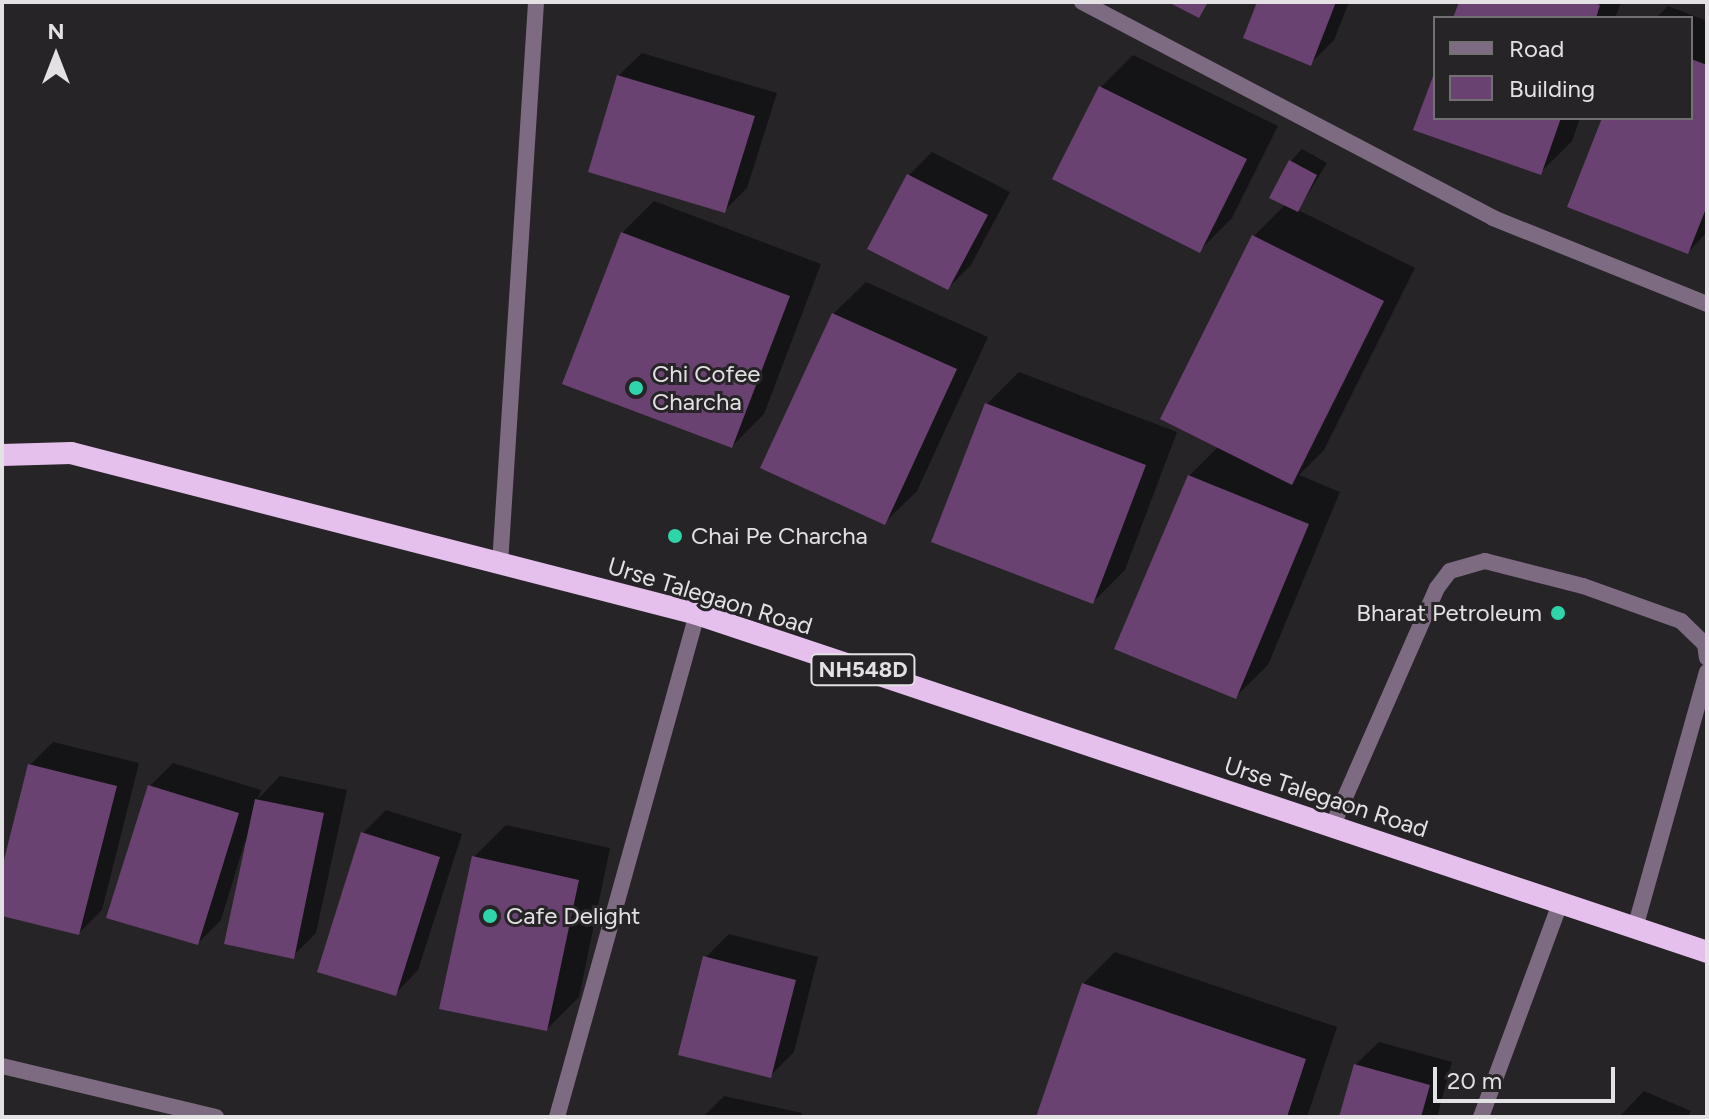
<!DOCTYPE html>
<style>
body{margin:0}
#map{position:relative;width:1709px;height:1119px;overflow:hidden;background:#272428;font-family:Figtree,sans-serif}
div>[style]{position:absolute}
.shadow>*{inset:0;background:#0007}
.building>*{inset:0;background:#694271}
.service>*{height:16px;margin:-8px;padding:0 8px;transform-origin:8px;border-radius:8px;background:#7d6b81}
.minor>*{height:16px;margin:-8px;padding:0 8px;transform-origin:8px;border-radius:8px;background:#7d6b81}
.trunk>*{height:22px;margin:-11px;padding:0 11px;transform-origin:11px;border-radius:11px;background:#e5c0ed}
.dots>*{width:22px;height:22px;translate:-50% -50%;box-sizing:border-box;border:4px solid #272428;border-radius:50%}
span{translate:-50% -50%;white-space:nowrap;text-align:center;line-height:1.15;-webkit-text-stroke:6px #272428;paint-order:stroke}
.shield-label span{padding:2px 6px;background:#272428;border:2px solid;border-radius:6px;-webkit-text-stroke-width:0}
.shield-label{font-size:22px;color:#e3e1e3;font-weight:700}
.poi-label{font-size:24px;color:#e3e1e3}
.left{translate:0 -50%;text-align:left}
.right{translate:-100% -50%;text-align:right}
.street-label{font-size:24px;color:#e3e1e3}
.frame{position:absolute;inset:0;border:4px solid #e3e1e3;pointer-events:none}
.legend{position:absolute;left:1433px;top:16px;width:260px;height:104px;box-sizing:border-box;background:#272428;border:2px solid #727073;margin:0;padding:10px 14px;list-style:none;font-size:24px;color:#e3e1e3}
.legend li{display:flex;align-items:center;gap:16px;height:40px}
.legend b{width:40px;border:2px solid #727073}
.north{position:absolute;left:16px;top:16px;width:80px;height:80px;-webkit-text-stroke:6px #272428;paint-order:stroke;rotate:0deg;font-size:22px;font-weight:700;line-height:32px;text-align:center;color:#e3e1e3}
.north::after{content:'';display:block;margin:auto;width:28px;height:36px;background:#e3e1e3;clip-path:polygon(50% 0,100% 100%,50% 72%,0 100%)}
.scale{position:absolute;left:1433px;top:1067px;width:182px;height:36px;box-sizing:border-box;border:4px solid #e3e1e3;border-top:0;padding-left:10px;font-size:24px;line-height:28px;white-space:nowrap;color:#e3e1e3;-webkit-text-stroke:6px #272428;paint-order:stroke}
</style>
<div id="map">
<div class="shadow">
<i style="clip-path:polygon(1259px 2px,1349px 2px,1334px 40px,1311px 63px)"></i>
<i style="clip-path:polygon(1461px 2px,1621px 2px,1615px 18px,1456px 18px)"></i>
<i style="clip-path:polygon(1668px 6px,1707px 21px,1707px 232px,1688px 252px,1604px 118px,1691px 118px,1691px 18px,1656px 18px)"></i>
<i style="clip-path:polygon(642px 53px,777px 93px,747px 188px,724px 211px,618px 76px)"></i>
<i style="clip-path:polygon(1133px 55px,1278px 126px,1232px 218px,1200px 250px,1101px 87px)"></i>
<i style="clip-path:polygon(1435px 76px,1435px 118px,1580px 118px,1572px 141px,1540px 173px,1416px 129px)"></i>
<i style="clip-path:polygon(1302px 149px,1327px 163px,1298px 210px,1415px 268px,1324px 450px,1299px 475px,1340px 492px,1268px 665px,1235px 697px,1189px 476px,1219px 446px,1162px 418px,1254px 236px,1286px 204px,1291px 161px)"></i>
<i style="clip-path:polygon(932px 152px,1010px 192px,971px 265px,948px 288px,909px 175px)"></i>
<i style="clip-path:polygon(654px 201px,821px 264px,764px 414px,732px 446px,622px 233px)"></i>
<i style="clip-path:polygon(866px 282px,988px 337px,917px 491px,884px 523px,833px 314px)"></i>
<i style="clip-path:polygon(1019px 372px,1177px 432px,1125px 570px,1093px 602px,987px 404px)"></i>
<i style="clip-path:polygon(53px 742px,139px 763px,102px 910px,79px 933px,2px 914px,2px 877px,30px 765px)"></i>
<i style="clip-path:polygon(173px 763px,261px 790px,258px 799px,280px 776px,347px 790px,316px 933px,293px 956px,245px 841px,221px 920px,198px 943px,150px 786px)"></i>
<i style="clip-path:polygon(386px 810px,462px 834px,418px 970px,395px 994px,363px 833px)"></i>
<i style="clip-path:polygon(506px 825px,610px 848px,579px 997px,547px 1029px,474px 857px)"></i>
<i style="clip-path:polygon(729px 934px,818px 957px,794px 1052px,770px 1076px,705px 958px)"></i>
<i style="clip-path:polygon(1115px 952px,1337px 1027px,1307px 1117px,1038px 1117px,1083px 984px)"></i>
<i style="clip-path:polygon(1379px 1042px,1452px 1062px,1437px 1117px,1341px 1117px,1355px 1065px)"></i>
<i style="clip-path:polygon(1644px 1091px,1691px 1111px,1688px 1117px,1619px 1117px)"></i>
<i style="clip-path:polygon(724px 1096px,802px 1113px,801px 1117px,703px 1117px)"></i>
</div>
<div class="building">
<i style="clip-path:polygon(1168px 2px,1208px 2px,1199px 18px)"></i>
<i style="clip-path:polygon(1257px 2px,1336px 2px,1311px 66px,1243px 38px)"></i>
<i style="clip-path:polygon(1459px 2px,1592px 2px,1600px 5px,1596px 18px,1453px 18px)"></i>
<i style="clip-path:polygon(1691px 59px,1707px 65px,1707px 206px,1688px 254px,1567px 207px,1602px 118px,1691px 118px)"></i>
<i style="clip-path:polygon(1435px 71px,1435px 118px,1561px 118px,1541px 175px,1413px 130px)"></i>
<i style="clip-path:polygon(617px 75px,755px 116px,725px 213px,588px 172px)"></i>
<i style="clip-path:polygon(1099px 86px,1247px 159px,1200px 253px,1052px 179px)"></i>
<i style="clip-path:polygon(1289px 160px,1317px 175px,1298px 212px,1269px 198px)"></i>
<i style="clip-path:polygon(907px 174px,988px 215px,948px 290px,867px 249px)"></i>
<i style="clip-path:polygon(621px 232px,790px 296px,732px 448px,562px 384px)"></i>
<i style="clip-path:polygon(1252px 235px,1384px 301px,1292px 485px,1160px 419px)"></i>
<i style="clip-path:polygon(832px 313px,957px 369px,885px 525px,760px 468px)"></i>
<i style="clip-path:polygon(985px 403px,1146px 465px,1093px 604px,931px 542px)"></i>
<i style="clip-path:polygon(1188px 475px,1309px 524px,1236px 699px,1114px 649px)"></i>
<i style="clip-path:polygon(28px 764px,117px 786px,79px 935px,2px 916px,2px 868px)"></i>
<i style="clip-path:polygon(148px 785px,239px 813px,198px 945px,106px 918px)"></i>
<i style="clip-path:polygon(255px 799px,324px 813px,294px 959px,224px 944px)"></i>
<i style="clip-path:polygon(361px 832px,440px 857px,396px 996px,317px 972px)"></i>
<i style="clip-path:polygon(472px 856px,579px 880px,547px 1031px,439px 1009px)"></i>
<i style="clip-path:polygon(703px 956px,796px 980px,771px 1078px,678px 1055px)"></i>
<i style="clip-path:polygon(1082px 983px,1306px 1059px,1287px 1117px,1036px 1117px)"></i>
<i style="clip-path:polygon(1354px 1064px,1430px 1085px,1421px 1117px,1339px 1117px)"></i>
</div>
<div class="service">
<i style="left:1332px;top:827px;width:261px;rotate:-66.3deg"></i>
<i style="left:1437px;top:588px;width:21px;rotate:-53deg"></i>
<i style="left:1450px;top:571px;width:36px;rotate:-16deg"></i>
<i style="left:1485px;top:561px;width:101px;rotate:14.3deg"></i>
<i style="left:1583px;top:586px;width:104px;rotate:19.7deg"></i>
<i style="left:1681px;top:621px;width:33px;rotate:44deg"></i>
<i style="left:1705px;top:644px;width:14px;rotate:82deg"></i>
<i style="left:1635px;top:928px;width:266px;rotate:-74.3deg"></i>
</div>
<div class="minor">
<i style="left:1082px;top:2px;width:464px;rotate:27.7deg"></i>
<i style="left:1493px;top:218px;width:231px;rotate:21.9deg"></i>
<i style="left:500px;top:564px;width:563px;rotate:-86.33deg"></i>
<i style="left:2px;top:1066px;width:220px;rotate:13.4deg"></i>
<i style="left:557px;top:1117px;width:522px;rotate:-74.45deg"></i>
<i style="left:1481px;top:1117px;width:228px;rotate:-69.7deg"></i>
</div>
<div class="trunk">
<i style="left:2px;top:455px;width:69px;rotate:-1.7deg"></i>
<i style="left:71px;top:453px;width:646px;rotate:14.42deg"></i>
<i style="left:697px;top:614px;width:1065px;rotate:18.5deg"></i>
</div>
<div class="dots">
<i style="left:636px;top:388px;background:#2ed4aa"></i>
<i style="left:675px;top:536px;background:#2ed4aa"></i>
<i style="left:1558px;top:613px;background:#2ed4aa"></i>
<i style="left:490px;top:916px;background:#2ed4aa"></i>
</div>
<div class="shield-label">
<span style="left:863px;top:670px">NH548D</span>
</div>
<div class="poi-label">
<span class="left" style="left:652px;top:388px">Chi Cofee<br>Charcha</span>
<span class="left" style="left:691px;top:536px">Chai Pe Charcha</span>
<span class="right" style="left:1542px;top:613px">Bharat Petroleum</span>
<span class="left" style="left:506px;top:916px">Cafe Delight</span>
</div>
<div class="street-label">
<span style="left:710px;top:596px;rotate:17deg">Urse Talegaon Road</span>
<span style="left:1326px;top:797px;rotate:18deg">Urse Talegaon Road</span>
</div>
<div class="frame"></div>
<ul class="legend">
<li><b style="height:10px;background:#7d6b81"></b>Road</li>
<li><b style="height:22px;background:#694271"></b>Building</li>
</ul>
<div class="north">N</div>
<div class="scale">20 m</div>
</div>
